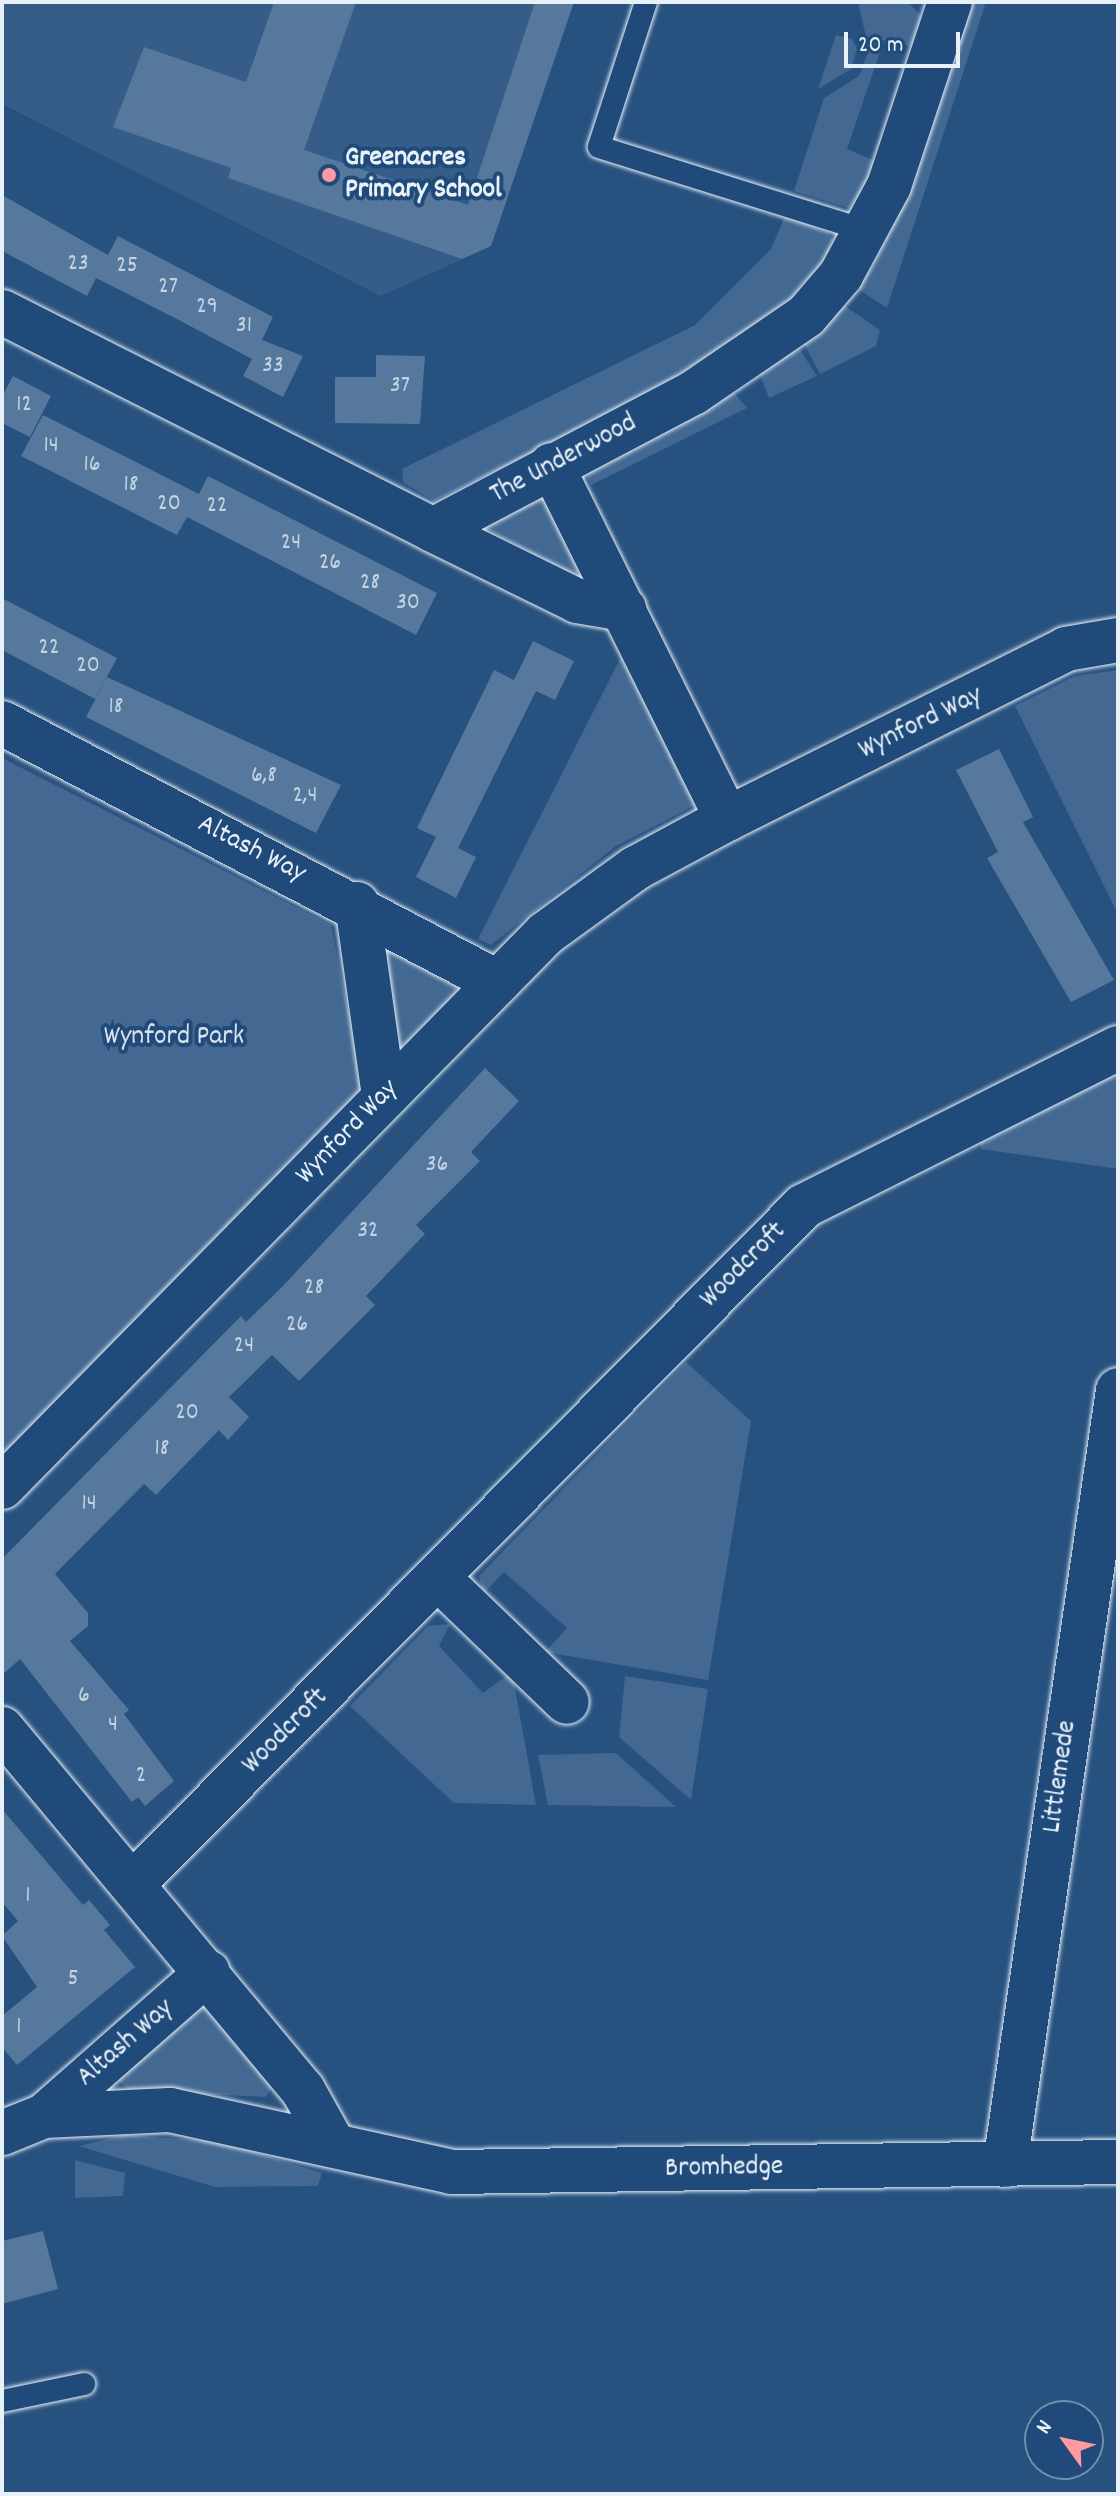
<!DOCTYPE html>
<style>
body{margin:0}
#map{position:relative;width:1120px;height:2496px;overflow:hidden;background:#27517f;font-family:Dekko,sans-serif}
div>[style]{position:absolute}
.built>*{inset:0;background:#355d88}
.green>*{inset:0;background:#436891}
.building>*{inset:0;background:#57789d}
.roads{filter:drop-shadow(0 0 2px #e8f1f8) drop-shadow(0 0 2px #e8f1f8)}
.lane>*{height:22px;margin:-11px;padding:0 11px;transform-origin:11px;border-radius:11px;background:#1f4a7a}
.street>*{height:44px;margin:-22px;padding:0 22px;transform-origin:22px;border-radius:22px;background:#1f4a7a}
.dots>*{width:22px;height:22px;translate:-50% -50%;box-sizing:border-box;border:4px solid #1f4a7a;border-radius:50%}
span{translate:-50% -50%;white-space:nowrap;text-align:center;line-height:1.15;-webkit-text-stroke:8px #1f4a7a;paint-order:stroke}
.number-label{font-size:24px;color:#c4d3e1}
.number-label span{-webkit-text-stroke-width:0}
.poi-label{font-size:28px;color:#e8f1f8;font-weight:700}
.left{translate:0 -50%;text-align:left}
.street-label{font-size:28px;color:#e8f1f8}
.park-label{font-size:28px;color:#d8e3ee}
.frame{position:absolute;inset:0;border:4px solid #e8f1f8;pointer-events:none}
.north{position:absolute;left:1024px;top:2400px;width:80px;height:80px;box-sizing:border-box;background:#1f4a7a;border:2px solid #6f8dac;border-radius:50%;rotate:303deg;font-size:22px;font-weight:700;line-height:32px;text-align:center;color:#e8f1f8}
.north::after{content:'';display:block;margin:auto;width:28px;height:36px;background:#ff9aa2;clip-path:polygon(50% 0,100% 100%,50% 72%,0 100%)}
.scale{position:absolute;left:844px;top:32px;width:116px;height:36px;box-sizing:border-box;border:4px solid #e8f1f8;border-top:0;padding-left:10px;font-size:24px;line-height:28px;white-space:nowrap;color:#e8f1f8;-webkit-text-stroke:6px #1f4a7a;paint-order:stroke}
</style>
<div id="map">
<div class="built">
<i style="clip-path:polygon(2px 2px,574px 2px,491px 246px,381px 296px,2px 104px)"></i>
</div>
<div class="green">
<i style="clip-path:polygon(858px 2px,908px 2px,922px 17px,913px 47px,884px 40px,847px 149px,878px 162px,852px 209px,794px 191px,824px 98px,859px 76px,869px 50px)"></i>
<i style="clip-path:polygon(964px 2px,986px 2px,887px 308px,855px 287px,874px 265px,899px 209px)"></i>
<i style="clip-path:polygon(836px 35px,852px 39px,857px 49px,851px 69px,818px 89px)"></i>
<i style="clip-path:polygon(785px 216px,829px 233px,835px 243px,820px 271px,770px 322px,723px 358px,434px 501px,403px 482px,402px 469px,695px 325px,771px 249px)"></i>
<i style="clip-path:polygon(842px 304px,880px 330px,876px 346px,820px 374px,803px 342px)"></i>
<i style="clip-path:polygon(797px 345px,817px 376px,769px 398px,760px 375px)"></i>
<i style="clip-path:polygon(733px 392px,747px 408px,591px 485px,584px 469px)"></i>
<i style="clip-path:polygon(546px 495px,581px 569px,574px 575px,487px 529px,487px 520px)"></i>
<i style="clip-path:polygon(621px 657px,699px 803px,616px 846px,491px 945px,478px 939px)"></i>
<i style="clip-path:polygon(1118px 670px,1118px 914px,1015px 706px,1075px 676px)"></i>
<i style="clip-path:polygon(2px 758px,331px 925px,364px 1091px,2px 1467px)"></i>
<i style="clip-path:polygon(382px 942px,456px 984px,456px 994px,409px 1044px,399px 1044px)"></i>
<i style="clip-path:polygon(1118px 1073px,1118px 1169px,981px 1149px,980px 1143px)"></i>
<i style="clip-path:polygon(686px 1362px,751px 1421px,708px 1680px,545px 1652px,567px 1628px,504px 1572px,483px 1594px,479px 1576px)"></i>
<i style="clip-path:polygon(450px 1624px,439px 1646px,483px 1693px,512px 1672px,536px 1805px,454px 1803px,350px 1706px,428px 1626px)"></i>
<i style="clip-path:polygon(625px 1676px,708px 1689px,691px 1800px,619px 1737px)"></i>
<i style="clip-path:polygon(616px 1753px,676px 1807px,548px 1805px,538px 1755px)"></i>
<i style="clip-path:polygon(206px 2007px,275px 2081px,266px 2097px,132px 2091px,120px 2083px,117px 2072px,187px 2012px)"></i>
<i style="clip-path:polygon(124px 2135px,221px 2142px,322px 2173px,318px 2186px,215px 2187px,79px 2146px)"></i>
<i style="clip-path:polygon(75px 2160px,125px 2173px,123px 2196px,75px 2198px)"></i>
</div>
<div class="building">
<i style="clip-path:polygon(274px 2px,356px 2px,304px 150px,468px 205px,535px 2px,574px 2px,491px 246px,462px 259px,228px 178px,231px 168px,113px 127px,144px 47px,246px 82px)"></i>
<i style="clip-path:polygon(2px 195px,108px 255px,118px 236px,273px 317px,262px 340px,303px 356px,283px 397px,243px 376px,252px 359px,177px 319px,96px 278px,87px 296px,2px 251px)"></i>
<i style="clip-path:polygon(376px 355px,425px 356px,420px 424px,335px 423px,335px 377px,376px 377px)"></i>
<i style="clip-path:polygon(13px 376px,51px 396px,30px 437px,2px 423px,2px 397px)"></i>
<i style="clip-path:polygon(43px 415px,199px 494px,208px 476px,437px 593px,416px 635px,187px 517px,177px 535px,21px 456px)"></i>
<i style="clip-path:polygon(2px 598px,117px 658px,95px 699px,2px 650px)"></i>
<i style="clip-path:polygon(533px 641px,574px 661px,555px 700px,536px 691px,458px 848px,450px 844px,476px 857px,456px 898px,416px 877px,436px 837px,417px 828px,494px 670px,514px 680px)"></i>
<i style="clip-path:polygon(107px 677px,341px 785px,316px 833px,86px 717px)"></i>
<i style="clip-path:polygon(999px 749px,1033px 817px,1023px 822px,1114px 980px,1071px 1002px,987px 858px,998px 852px,956px 770px)"></i>
<i style="clip-path:polygon(485px 1068px,519px 1101px,471px 1152px,480px 1161px,416px 1225px,425px 1234px,366px 1296px,375px 1305px,299px 1381px,272px 1355px,229px 1397px,249px 1417px,228px 1440px,219px 1430px,156px 1495px,144px 1484px,55px 1574px,88px 1613px,88px 1626px,70px 1641px,129px 1710px,124px 1714px,174px 1781px,145px 1806px,138px 1797px,132px 1802px,20px 1659px,2px 1675px,2px 1559px,241px 1316px,246px 1322px,283px 1286px)"></i>
<i style="clip-path:polygon(2px 1809px,83px 1905px,89px 1900px,110px 1925px,104px 1930px,135px 1967px,17px 2065px,2px 2047px,2px 2016px,37px 1987px,2px 1936px,18px 1921px,2px 1902px)"></i>
<i style="clip-path:polygon(43px 2231px,58px 2289px,2px 2304px,2px 2241px)"></i>
</div>
<div class="roads">
<div class="lane">
<i style="left:646px;top:2px;width:152px;rotate:108deg"></i>
<i style="left:599px;top:147px;width:281px;rotate:17.4deg"></i>
<i style="left:2px;top:2401px;width:84px;rotate:-11.7deg"></i>
</div>
<div class="street">
<i style="left:2px;top:312px;width:483px;rotate:26.8deg"></i>
<i style="left:433px;top:530px;width:294px;rotate:-27.8deg"></i>
<i style="left:693px;top:393px;width:137px;rotate:-34.3deg"></i>
<i style="left:806px;top:316px;width:54px;rotate:-49.5deg"></i>
<i style="left:841px;top:275px;width:101px;rotate:-61.7deg"></i>
<i style="left:889px;top:186px;width:194px;rotate:-71.7deg"></i>
<i style="left:433px;top:530px;width:161px;rotate:26.2deg"></i>
<i style="left:577px;top:601px;width:48px;rotate:9.7deg"></i>
<i style="left:2px;top:723px;width:559px;rotate:27.62deg"></i>
<i style="left:727px;top:819px;width:379px;rotate:-26.6deg"></i>
<i style="left:1066px;top:649px;width:53px;rotate:-9.8deg"></i>
<i style="left:357px;top:904px;width:194px;rotate:82deg"></i>
<i style="left:2px;top:1487px;width:775px;rotate:-45.52deg"></i>
<i style="left:545px;top:934px;width:112px;rotate:-36deg"></i>
<i style="left:636px;top:868px;width:103px;rotate:-28.3deg"></i>
<i style="left:727px;top:819px;width:395px;rotate:-116.4deg"></i>
<i style="left:437px;top:1577px;width:180px;rotate:43.9deg"></i>
<i style="left:2px;top:1729px;width:470px;rotate:50.2deg"></i>
<i style="left:303px;top:2090px;width:62px;rotate:60.9deg"></i>
<i style="left:133px;top:1884px;width:954px;rotate:-45.3deg"></i>
<i style="left:804px;top:1206px;width:352px;rotate:-26.7deg"></i>
<i style="left:44px;top:2116px;width:218px;rotate:-41.3deg"></i>
<i style="left:2px;top:2133px;width:45px;rotate:-22deg"></i>
<i style="left:44px;top:2116px;width:126px;rotate:-2.7deg"></i>
<i style="left:170px;top:2110px;width:288px;rotate:12.4deg"></i>
<i style="left:451px;top:2172px;width:667px;rotate:-0.86deg"></i>
<i style="left:1005px;top:2165px;width:783px;rotate:-81.7deg"></i>
</div>
</div>
<div class="dots">
<i style="left:329px;top:175px;background:#ff9aa2"></i>
</div>
<div class="number-label">
<span style="left:78px;top:265px">23</span>
<span style="left:127px;top:267px">25</span>
<span style="left:168px;top:288px">27</span>
<span style="left:207px;top:308px">29</span>
<span style="left:244px;top:327px">31</span>
<span style="left:273px;top:367px">33</span>
<span style="left:400px;top:387px">37</span>
<span style="left:24px;top:406px">12</span>
<span style="left:51px;top:447px">14</span>
<span style="left:92px;top:466px">16</span>
<span style="left:131px;top:486px">18</span>
<span style="left:169px;top:505px">20</span>
<span style="left:217px;top:507px">22</span>
<span style="left:291px;top:544px">24</span>
<span style="left:330px;top:564px">26</span>
<span style="left:370px;top:584px">28</span>
<span style="left:408px;top:604px">30</span>
<span style="left:49px;top:649px">22</span>
<span style="left:88px;top:667px">20</span>
<span style="left:116px;top:708px">18</span>
<span style="left:264px;top:777px">6,8</span>
<span style="left:305px;top:797px">2,4</span>
<span style="left:437px;top:1166px">36</span>
<span style="left:368px;top:1232px">32</span>
<span style="left:314px;top:1289px">28</span>
<span style="left:297px;top:1326px">26</span>
<span style="left:244px;top:1347px">24</span>
<span style="left:187px;top:1414px">20</span>
<span style="left:162px;top:1450px">18</span>
<span style="left:89px;top:1505px">14</span>
<span style="left:84px;top:1697px">6</span>
<span style="left:113px;top:1726px">4</span>
<span style="left:141px;top:1777px">2</span>
<span style="left:28px;top:1897px">1</span>
<span style="left:73px;top:1980px">5</span>
<span style="left:19px;top:2028px">1</span>
</div>
<div class="poi-label">
<span class="left" style="left:345px;top:175px">Greenacres<br>Primary School</span>
</div>
<div class="street-label">
<span style="left:564px;top:460px;rotate:-28deg">The Underwood</span>
<span style="left:921px;top:724px;rotate:-26deg">Wynford Way</span>
<span style="left:251px;top:850px;rotate:27deg">Altash Way</span>
<span style="left:348px;top:1133px;rotate:-46deg">Wynford Way</span>
<span style="left:744px;top:1266px;rotate:-45deg">Woodcroft</span>
<span style="left:286px;top:1732px;rotate:-45deg">Woodcroft</span>
<span style="left:1061px;top:1777px;rotate:-82deg">Littlemede</span>
<span style="left:126px;top:2044px;rotate:-41deg">Altash Way</span>
<span style="left:724px;top:2169px;rotate:-1deg">Bromhedge</span>
</div>
<div class="park-label">
<span style="left:174px;top:1038px">Wynford Park</span>
</div>
<div class="frame"></div>
<div class="north">N</div>
<div class="scale">20 m</div>
</div>
